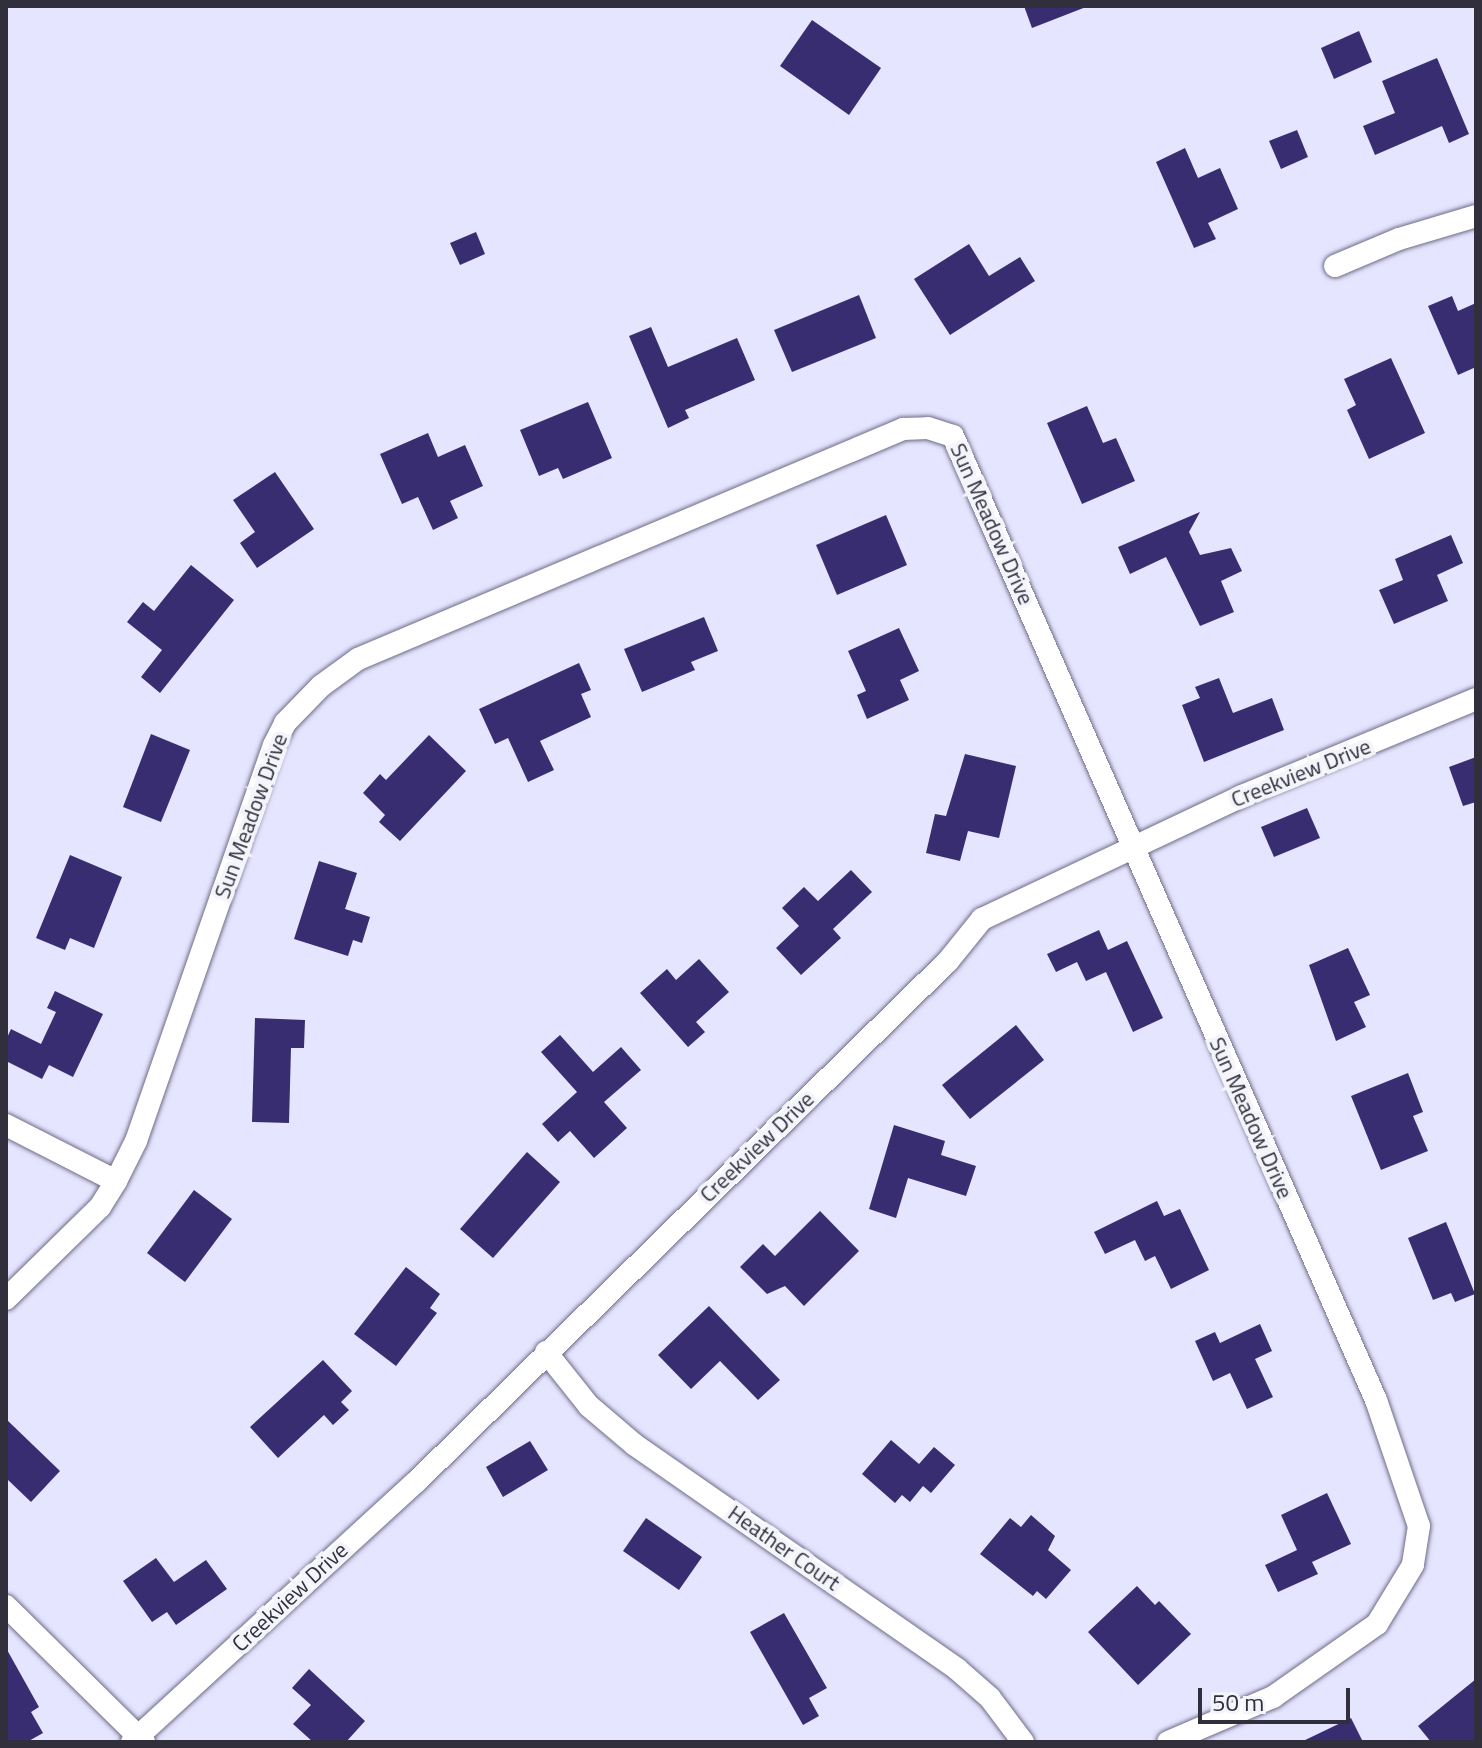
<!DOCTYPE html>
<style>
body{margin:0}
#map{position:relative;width:1482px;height:1748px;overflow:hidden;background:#e6e5ff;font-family:"Titillium Web",sans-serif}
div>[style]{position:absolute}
.building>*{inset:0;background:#382d71}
.roads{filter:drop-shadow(0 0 2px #6e6c88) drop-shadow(0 0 2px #6e6c88)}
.street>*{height:22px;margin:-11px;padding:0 11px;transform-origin:11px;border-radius:11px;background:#fff}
span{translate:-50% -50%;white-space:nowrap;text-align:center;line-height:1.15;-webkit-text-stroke:8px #f4f4fb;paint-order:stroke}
.street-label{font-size:22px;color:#302f3b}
.frame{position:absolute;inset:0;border:8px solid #302f3b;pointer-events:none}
.scale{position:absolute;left:1198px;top:1688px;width:152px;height:36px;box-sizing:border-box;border:4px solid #302f3b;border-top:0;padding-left:10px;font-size:24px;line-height:28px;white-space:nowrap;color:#302f3b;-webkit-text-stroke:6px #f4f4fb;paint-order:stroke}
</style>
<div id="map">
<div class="building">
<i style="clip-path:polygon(1024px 6px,1086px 6px,1086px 7px,1032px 28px)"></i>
<i style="clip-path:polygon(812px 20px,881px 68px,849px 115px,780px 66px)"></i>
<i style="clip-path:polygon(1359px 31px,1372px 62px,1334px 79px,1321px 48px)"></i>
<i style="clip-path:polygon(1437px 58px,1469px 134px,1449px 143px,1442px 126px,1375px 155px,1363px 126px,1395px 113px,1382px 81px)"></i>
<i style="clip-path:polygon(1297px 130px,1308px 157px,1281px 169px,1269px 141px)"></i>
<i style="clip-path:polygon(1185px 148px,1198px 178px,1220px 168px,1238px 209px,1208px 223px,1216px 239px,1194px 248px,1156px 162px)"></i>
<i style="clip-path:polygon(476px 232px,485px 254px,460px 265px,450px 243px)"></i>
<i style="clip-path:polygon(969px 244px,989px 276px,1020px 257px,1035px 281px,950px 335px,914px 279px)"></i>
<i style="clip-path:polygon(859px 295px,876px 338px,792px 372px,774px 330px)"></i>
<i style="clip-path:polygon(1452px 296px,1458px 311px,1476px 303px,1476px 367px,1458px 375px,1428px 306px)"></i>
<i style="clip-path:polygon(651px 327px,668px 367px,737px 338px,755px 380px,685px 410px,689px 418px,668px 428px,629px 336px)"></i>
<i style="clip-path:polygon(1391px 358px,1425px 433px,1369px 459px,1347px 410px,1356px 405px,1344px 379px)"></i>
<i style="clip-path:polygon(588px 402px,612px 458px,563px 479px,558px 468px,539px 476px,520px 430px)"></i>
<i style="clip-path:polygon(1087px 406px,1103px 443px,1116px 438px,1135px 481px,1082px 504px,1047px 423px)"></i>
<i style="clip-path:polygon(428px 433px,438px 457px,465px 445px,483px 486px,450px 501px,458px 518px,433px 530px,418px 497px,402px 504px,380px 454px)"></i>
<i style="clip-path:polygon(275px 472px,314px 529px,257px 568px,240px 543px,255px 532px,233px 500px)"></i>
<i style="clip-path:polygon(1200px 512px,1189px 532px,1200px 555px,1231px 548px,1242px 571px,1221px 581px,1234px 612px,1200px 626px,1166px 557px,1130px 574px,1118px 547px)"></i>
<i style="clip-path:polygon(886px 515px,907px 565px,837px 595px,816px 545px)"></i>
<i style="clip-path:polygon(1451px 535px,1463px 563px,1437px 575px,1448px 601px,1394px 624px,1379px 590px,1403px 580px,1395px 559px)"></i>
<i style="clip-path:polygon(191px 565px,234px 600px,160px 693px,141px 677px,162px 650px,127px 622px,143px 602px,154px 611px)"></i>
<i style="clip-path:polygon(704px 617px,718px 651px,691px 662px,695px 670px,642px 692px,624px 649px)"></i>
<i style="clip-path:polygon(899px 628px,919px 671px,900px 680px,909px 700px,867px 719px,857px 695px,866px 691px,848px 651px)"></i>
<i style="clip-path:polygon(579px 663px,591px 690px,581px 694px,591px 717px,540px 741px,554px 770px,528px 782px,508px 738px,495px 744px,479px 709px)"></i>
<i style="clip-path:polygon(1219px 678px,1233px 713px,1272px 698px,1284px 730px,1204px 762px,1182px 705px,1200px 698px,1195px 687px)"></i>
<i style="clip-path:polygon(151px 734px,190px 750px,161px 822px,123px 807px)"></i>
<i style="clip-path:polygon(429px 735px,466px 771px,400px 841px,379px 822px,385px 815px,363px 793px,380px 774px,386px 780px)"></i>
<i style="clip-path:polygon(965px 754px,1016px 766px,999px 838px,968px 831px,960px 861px,926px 853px,935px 814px,946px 816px)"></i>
<i style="clip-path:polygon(1476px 757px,1476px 802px,1463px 806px,1449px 767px)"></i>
<i style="clip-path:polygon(1307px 808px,1320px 838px,1274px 857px,1261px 827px)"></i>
<i style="clip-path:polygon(70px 855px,122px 877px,94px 948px,70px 938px,65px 950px,36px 938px)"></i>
<i style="clip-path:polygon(319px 861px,357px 873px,345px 909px,370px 917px,362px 943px,353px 940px,348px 956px,294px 939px)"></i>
<i style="clip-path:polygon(851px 870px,872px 892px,833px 929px,841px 938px,801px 975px,776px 948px,799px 926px,782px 908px,804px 887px,818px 901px)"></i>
<i style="clip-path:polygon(1099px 930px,1108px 950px,1127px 941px,1163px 1018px,1133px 1032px,1106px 972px,1086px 981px,1077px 962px,1056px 972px,1047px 954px)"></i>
<i style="clip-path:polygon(1348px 948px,1370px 995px,1354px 1002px,1366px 1027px,1336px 1041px,1309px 965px)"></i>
<i style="clip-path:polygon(699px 959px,729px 992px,696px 1022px,705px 1032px,688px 1047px,640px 993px,667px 969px,676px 980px)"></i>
<i style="clip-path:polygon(55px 991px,103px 1014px,73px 1077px,49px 1065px,42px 1079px,6px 1061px,6px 1040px,11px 1029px,41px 1044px,56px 1012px,47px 1008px)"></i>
<i style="clip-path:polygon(255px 1018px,305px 1020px,304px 1048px,291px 1048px,289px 1123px,252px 1122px)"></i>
<i style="clip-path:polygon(1016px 1025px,1044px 1060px,970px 1119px,942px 1085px)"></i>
<i style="clip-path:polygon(560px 1035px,593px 1072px,621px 1047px,641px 1070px,604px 1102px,627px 1128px,594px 1158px,570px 1131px,558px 1142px,542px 1124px,577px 1092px,541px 1052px)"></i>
<i style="clip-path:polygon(1408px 1073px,1423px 1112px,1413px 1116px,1428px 1151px,1381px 1170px,1351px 1096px)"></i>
<i style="clip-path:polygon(894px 1125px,945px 1141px,941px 1155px,976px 1166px,966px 1196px,908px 1178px,896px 1218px,869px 1209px)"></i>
<i style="clip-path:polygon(527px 1152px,560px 1182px,493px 1258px,460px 1229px)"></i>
<i style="clip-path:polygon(194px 1190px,232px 1219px,185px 1282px,147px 1253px)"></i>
<i style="clip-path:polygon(1157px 1201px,1164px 1216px,1180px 1209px,1209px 1270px,1171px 1289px,1155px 1256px,1145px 1261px,1135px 1240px,1105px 1254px,1094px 1232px)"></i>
<i style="clip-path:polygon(820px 1211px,859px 1251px,804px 1306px,785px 1286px,767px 1294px,740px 1267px,763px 1244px,775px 1256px)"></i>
<i style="clip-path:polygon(1446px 1222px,1475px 1294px,1455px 1302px,1451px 1293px,1433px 1300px,1408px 1238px)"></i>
<i style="clip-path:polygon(406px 1267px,440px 1294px,430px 1308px,437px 1313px,396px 1366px,354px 1334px)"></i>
<i style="clip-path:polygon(709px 1306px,780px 1380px,758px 1400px,720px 1361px,691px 1389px,658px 1355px)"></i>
<i style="clip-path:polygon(1260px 1324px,1272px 1351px,1255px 1359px,1273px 1397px,1247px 1409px,1230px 1373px,1213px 1381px,1195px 1341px,1215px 1332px,1220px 1343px)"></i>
<i style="clip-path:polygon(323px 1360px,352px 1391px,341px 1402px,349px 1410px,333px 1425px,324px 1415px,278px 1458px,250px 1427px)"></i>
<i style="clip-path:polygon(6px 1419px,60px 1471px,31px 1502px,6px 1478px)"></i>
<i style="clip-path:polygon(891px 1440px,919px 1464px,934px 1447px,955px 1465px,931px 1493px,923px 1486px,910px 1502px,902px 1495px,895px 1503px,862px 1474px)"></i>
<i style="clip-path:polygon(530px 1441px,548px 1470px,503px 1497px,486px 1467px)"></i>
<i style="clip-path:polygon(1327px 1493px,1351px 1544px,1312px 1562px,1318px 1574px,1278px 1592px,1265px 1565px,1297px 1550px,1281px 1515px)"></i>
<i style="clip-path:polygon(1031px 1515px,1055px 1536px,1048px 1550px,1071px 1570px,1046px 1599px,1037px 1591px,1033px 1596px,980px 1554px,1010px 1518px,1021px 1527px)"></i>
<i style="clip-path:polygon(646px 1518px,702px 1557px,679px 1590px,623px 1551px)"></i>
<i style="clip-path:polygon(156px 1558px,174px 1582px,206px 1560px,227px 1589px,176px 1625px,167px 1612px,152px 1622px,123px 1581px)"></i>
<i style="clip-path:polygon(1137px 1586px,1155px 1605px,1159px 1601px,1191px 1634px,1138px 1685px,1088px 1632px)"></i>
<i style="clip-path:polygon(784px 1613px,827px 1688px,809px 1698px,819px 1716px,803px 1725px,750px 1632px)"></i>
<i style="clip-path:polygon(6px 1648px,39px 1707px,31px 1712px,43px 1733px,27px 1742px,6px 1742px)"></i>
<i style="clip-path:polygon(309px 1669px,365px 1721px,346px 1742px,313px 1742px,293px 1724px,311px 1705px,292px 1688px)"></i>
<i style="clip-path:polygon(1476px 1679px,1476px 1742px,1431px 1742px,1418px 1726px)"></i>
<i style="clip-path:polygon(1351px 1718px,1363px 1742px,1301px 1742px)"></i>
</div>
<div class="roads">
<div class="street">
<i style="left:1335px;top:266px;width:69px;rotate:-22.9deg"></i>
<i style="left:1399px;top:239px;width:80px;rotate:-16.6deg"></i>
<i style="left:6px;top:1125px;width:123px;rotate:27deg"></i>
<i style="left:6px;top:1299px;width:132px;rotate:-44.4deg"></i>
<i style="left:100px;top:1207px;width:31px;rotate:-58deg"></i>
<i style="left:116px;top:1181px;width:45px;rotate:-63.4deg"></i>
<i style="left:136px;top:1141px;width:419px;rotate:-70.8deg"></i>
<i style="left:274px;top:745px;width:25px;rotate:-63deg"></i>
<i style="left:285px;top:723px;width:52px;rotate:-45.8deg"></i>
<i style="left:321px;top:686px;width:46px;rotate:-36.1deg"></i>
<i style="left:358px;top:659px;width:592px;rotate:-22.88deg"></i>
<i style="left:903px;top:429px;width:25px;rotate:-2deg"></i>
<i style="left:928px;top:428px;width:26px;rotate:18deg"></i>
<i style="left:953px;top:436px;width:1053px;rotate:66.31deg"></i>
<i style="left:1376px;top:1400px;width:133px;rotate:71.2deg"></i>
<i style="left:1419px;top:1526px;width:39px;rotate:99deg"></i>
<i style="left:1413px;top:1565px;width:69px;rotate:121.4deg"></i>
<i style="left:1377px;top:1624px;width:127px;rotate:144.9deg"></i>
<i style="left:1273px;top:1697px;width:114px;rotate:156.8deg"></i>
<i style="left:546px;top:1352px;width:69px;rotate:51.5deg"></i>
<i style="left:589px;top:1406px;width:60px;rotate:40.3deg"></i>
<i style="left:635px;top:1445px;width:392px;rotate:34.8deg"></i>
<i style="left:957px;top:1669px;width:44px;rotate:41.3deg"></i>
<i style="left:990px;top:1698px;width:55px;rotate:53.1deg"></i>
<i style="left:6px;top:1606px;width:194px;rotate:44.6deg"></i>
<i style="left:132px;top:1742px;width:385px;rotate:-42.5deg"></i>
<i style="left:416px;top:1482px;width:745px;rotate:-44.4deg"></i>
<i style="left:948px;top:961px;width:54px;rotate:-51deg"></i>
<i style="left:982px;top:919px;width:288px;rotate:-25.3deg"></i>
<i style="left:1242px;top:796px;width:253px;rotate:-22.5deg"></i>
</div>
</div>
<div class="street-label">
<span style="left:992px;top:524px;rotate:66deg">Sun Meadow Drive</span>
<span style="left:1301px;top:773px;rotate:-22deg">Creekview Drive</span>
<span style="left:251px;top:816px;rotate:-70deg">Sun Meadow Drive</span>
<span style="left:1251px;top:1118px;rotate:66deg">Sun Meadow Drive</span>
<span style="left:757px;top:1147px;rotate:-44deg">Creekview Drive</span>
<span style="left:784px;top:1548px;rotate:35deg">Heather Court</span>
<span style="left:290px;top:1597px;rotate:-43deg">Creekview Drive</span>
</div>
<div class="frame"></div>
<div class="scale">50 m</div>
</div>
